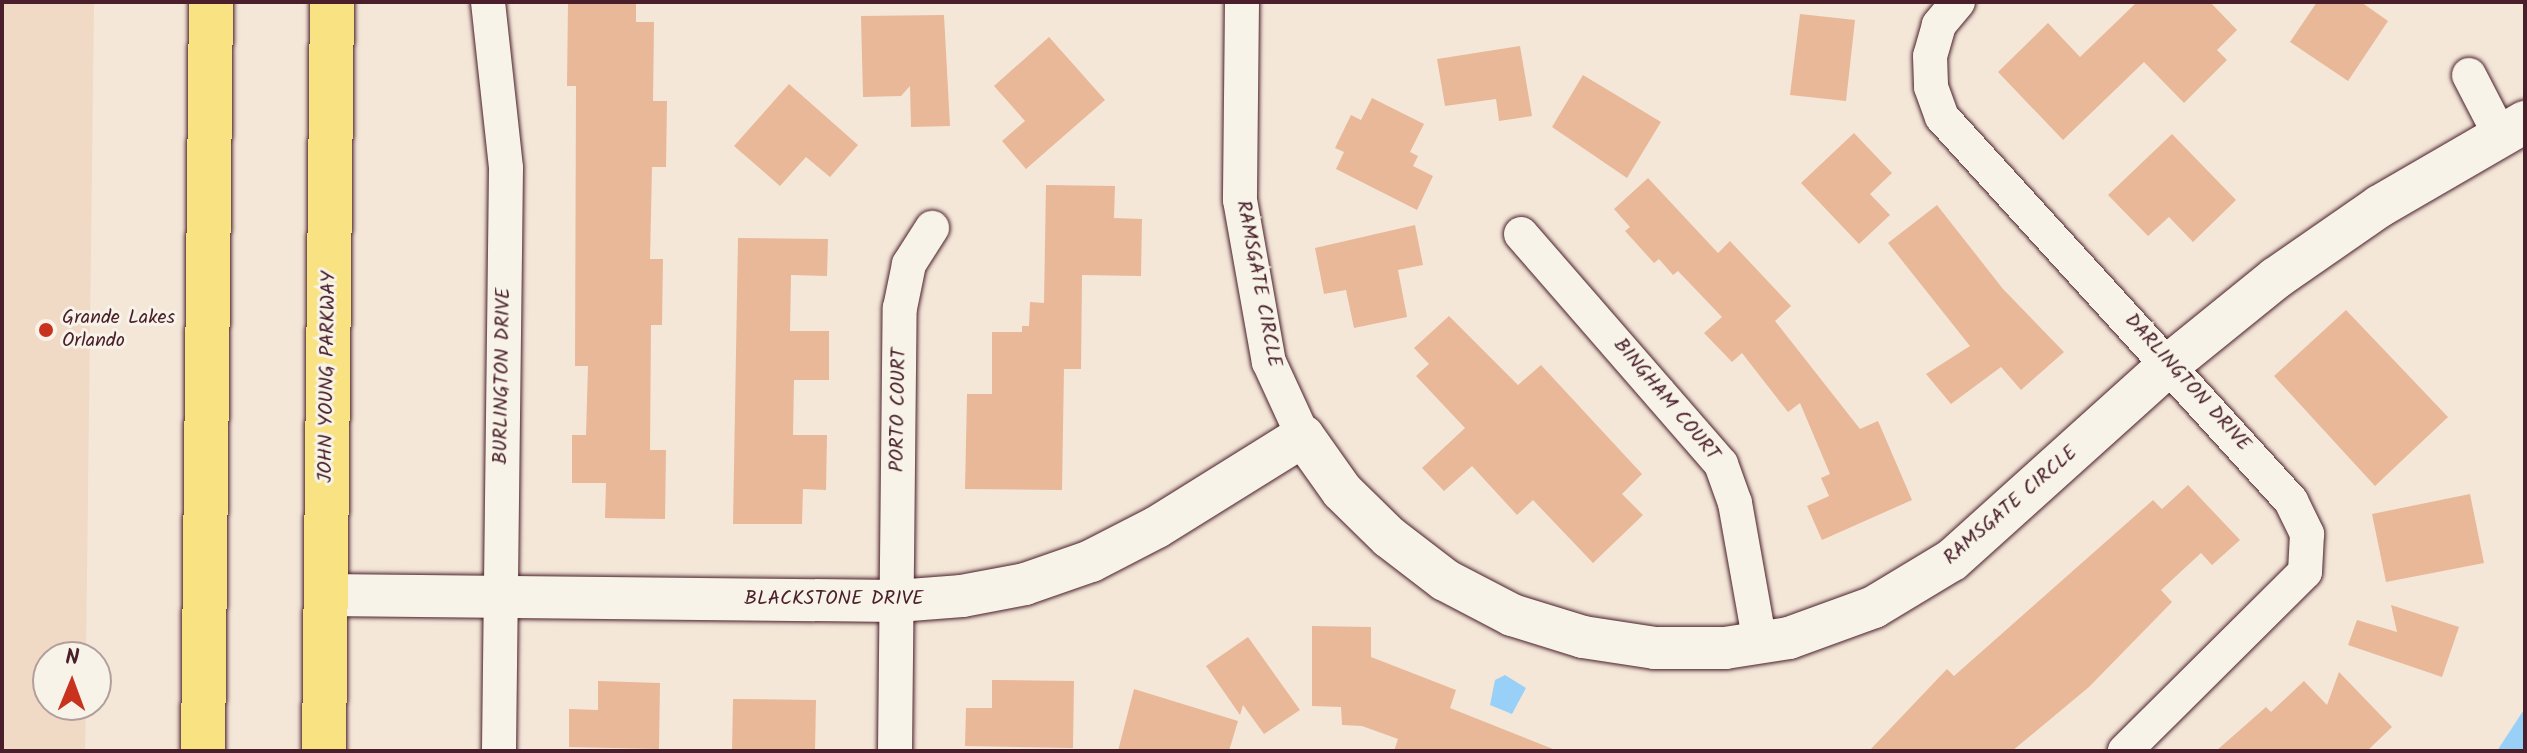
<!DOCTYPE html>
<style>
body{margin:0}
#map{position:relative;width:2527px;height:753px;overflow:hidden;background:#f4e7d8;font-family:Kalam,sans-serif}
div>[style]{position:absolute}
.built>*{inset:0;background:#f0d9c5}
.water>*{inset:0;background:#98d0f8}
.building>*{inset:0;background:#e8b899}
.roads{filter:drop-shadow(0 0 2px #4a1f2b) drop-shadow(0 0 2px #4a1f2b)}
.minor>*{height:34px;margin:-17px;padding:0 17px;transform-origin:17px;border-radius:17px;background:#f7f3e8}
.tertiary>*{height:42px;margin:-21px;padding:0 21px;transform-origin:21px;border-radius:21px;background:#f7f3e8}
.trunk>*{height:44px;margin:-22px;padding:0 22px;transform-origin:22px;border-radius:22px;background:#f8e281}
.dots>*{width:22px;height:22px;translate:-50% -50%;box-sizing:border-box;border:4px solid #f7f3e8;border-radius:50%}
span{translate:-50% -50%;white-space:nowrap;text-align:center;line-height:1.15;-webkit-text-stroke:6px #f7f3e8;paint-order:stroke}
.street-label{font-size:20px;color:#4a1f2b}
.poi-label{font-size:20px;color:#4a1f2b}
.left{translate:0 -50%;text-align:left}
.frame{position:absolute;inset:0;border:4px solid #4a1f2b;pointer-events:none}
.north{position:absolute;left:32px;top:641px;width:80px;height:80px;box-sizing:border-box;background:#f7f3e8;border:2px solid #b29e9c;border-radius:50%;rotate:1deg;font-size:22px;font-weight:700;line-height:32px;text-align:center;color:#4a1f2b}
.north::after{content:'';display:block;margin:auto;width:28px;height:36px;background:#c8321e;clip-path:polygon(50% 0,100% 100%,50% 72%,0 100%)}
</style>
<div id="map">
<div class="built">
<i style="clip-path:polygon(2px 2px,94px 2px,86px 657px,48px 657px,48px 705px,86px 705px,85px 751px,2px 751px)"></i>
</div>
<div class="water">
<i style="clip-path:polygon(1505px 675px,1526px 688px,1512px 714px,1490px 705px,1495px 680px)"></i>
<i style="clip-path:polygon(2525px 708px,2525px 751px,2497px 751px)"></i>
</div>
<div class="building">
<i style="clip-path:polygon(568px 2px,636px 2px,636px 22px,654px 22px,653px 101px,667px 101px,666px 167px,652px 167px,650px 259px,663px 259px,662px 325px,651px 325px,650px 450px,666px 450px,665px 519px,605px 518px,606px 483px,572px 483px,572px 435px,586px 435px,588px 366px,575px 366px,576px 86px,567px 86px)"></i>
<i style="clip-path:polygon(2137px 2px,2210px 2px,2237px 30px,2217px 50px,2227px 60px,2184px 103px,2144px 62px,2063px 140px,1998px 72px,2048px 23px,2080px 57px)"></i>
<i style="clip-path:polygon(2317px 2px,2361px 2px,2388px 21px,2348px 81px,2290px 42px)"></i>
<i style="clip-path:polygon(1800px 14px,1855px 20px,1846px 101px,1790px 95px)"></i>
<i style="clip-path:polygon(944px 15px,950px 126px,911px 127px,910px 86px,901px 96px,863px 97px,861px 16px)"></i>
<i style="clip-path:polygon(1049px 37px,1105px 100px,1026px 169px,1002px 141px,1025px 121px,994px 86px)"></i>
<i style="clip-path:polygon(1520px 46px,1532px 116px,1499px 121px,1496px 99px,1445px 106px,1437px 59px)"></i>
<i style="clip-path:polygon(1583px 75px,1661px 122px,1627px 178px,1552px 127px)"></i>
<i style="clip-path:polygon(789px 84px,858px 145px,830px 177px,806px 157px,780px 186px,734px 146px)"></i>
<i style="clip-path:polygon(1372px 98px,1424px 124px,1410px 152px,1418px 156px,1413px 166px,1433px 176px,1417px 210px,1336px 169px,1344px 152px,1335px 148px,1351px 115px,1361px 120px)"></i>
<i style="clip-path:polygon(1854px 133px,1892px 173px,1870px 194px,1890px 215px,1859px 244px,1801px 183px)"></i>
<i style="clip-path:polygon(2172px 134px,2236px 200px,2193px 242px,2169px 217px,2148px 236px,2108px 195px)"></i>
<i style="clip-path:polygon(1648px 178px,1718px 253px,1730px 241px,1791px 306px,1775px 321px,1860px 429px,1878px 421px,1912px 500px,1822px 540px,1807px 506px,1829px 496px,1821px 478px,1830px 474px,1800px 403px,1788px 412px,1742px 353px,1732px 362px,1704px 333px,1722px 317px,1678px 271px,1673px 275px,1659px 259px,1654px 263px,1625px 231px,1630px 227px,1614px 209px)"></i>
<i style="clip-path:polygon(1046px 185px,1115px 186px,1114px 218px,1142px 219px,1141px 276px,1082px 275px,1081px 369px,1064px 369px,1062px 490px,965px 489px,967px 394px,992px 394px,992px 332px,1022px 332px,1022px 326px,1029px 326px,1030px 302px,1044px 303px)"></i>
<i style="clip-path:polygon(1937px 205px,2003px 289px,2064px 352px,2021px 390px,2001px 367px,1951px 404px,1926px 374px,1970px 346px,1888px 243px)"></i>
<i style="clip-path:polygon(1415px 225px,1423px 265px,1398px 270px,1407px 317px,1354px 328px,1346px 290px,1324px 294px,1315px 248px)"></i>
<i style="clip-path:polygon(738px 238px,828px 239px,827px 276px,791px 275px,790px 331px,829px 331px,829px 380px,794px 380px,793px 435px,827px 435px,826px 490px,803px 489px,802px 524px,733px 524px)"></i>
<i style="clip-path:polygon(2346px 310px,2448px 417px,2375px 486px,2274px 376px)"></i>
<i style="clip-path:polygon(1449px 316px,1518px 385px,1541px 365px,1642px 474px,1622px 494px,1643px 515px,1593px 563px,1533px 500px,1517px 515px,1472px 466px,1444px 491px,1422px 468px,1465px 428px,1416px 376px,1429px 364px,1414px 348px)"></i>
<i style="clip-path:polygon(2188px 485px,2240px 540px,2212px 565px,2201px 553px,2161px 590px,2172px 602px,2089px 687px,2012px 751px,1869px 751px,1947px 669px,1954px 676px,2153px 500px,2162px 509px)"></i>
<i style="clip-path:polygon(2470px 494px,2484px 563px,2386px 582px,2372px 514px)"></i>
<i style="clip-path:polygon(2391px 605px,2459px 627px,2442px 677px,2348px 645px,2357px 620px,2397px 632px)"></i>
<i style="clip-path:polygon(1312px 626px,1371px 627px,1371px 657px,1456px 690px,1450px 708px,1558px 751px,1394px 751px,1398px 739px,1362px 726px,1342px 725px,1341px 707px,1312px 706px)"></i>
<i style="clip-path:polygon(1248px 637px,1300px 710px,1264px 734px,1243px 705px,1240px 715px,1206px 666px)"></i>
<i style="clip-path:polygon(2339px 672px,2392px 727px,2367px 751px,2216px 751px,2266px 707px,2271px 712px,2304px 681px,2327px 705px)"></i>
<i style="clip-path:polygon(992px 680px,1074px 681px,1073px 748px,965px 746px,966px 708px,992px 708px)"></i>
<i style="clip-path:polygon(598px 681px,660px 683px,659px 749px,569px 747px,569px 709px,598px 710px)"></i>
<i style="clip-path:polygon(1134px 689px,1238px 721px,1229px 751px,1118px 751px)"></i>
<i style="clip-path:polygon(733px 699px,816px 700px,815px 751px,732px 751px)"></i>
</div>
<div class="roads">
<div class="minor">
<i style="left:488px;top:2px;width:167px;rotate:83.8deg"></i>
<i style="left:506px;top:168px;width:583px;rotate:90.69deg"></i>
<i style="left:1242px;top:2px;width:198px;rotate:90.6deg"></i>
<i style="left:1240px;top:200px;width:165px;rotate:79.9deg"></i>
<i style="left:1269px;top:362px;width:81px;rotate:65.3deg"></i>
<i style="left:1958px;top:2px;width:30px;rotate:130deg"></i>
<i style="left:1939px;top:25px;width:32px;rotate:106deg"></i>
<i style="left:1930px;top:56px;width:31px;rotate:88deg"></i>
<i style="left:1931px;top:87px;width:32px;rotate:70deg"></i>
<i style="left:1942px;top:117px;width:519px;rotate:47.73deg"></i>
<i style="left:2291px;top:501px;width:37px;rotate:64deg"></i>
<i style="left:2307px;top:534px;width:38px;rotate:93deg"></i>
<i style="left:2305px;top:572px;width:254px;rotate:135.2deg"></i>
<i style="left:2469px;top:75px;width:68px;rotate:62.7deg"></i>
<i style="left:1521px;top:234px;width:305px;rotate:49deg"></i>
<i style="left:1721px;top:464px;width:41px;rotate:70.3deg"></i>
<i style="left:1735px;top:503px;width:143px;rotate:79.9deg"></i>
<i style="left:895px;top:751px;width:443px;rotate:-89.4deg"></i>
<i style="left:900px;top:308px;width:45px;rotate:-78.4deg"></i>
<i style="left:909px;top:264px;width:43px;rotate:-57.4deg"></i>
</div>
<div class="tertiary">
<i style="left:326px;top:595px;width:571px;rotate:0.6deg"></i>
<i style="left:897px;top:601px;width:65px;rotate:-4.4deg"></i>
<i style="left:962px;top:596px;width:64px;rotate:-10.8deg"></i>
<i style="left:1025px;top:584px;width:70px;rotate:-19.2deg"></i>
<i style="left:1091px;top:561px;width:74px;rotate:-27.3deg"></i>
<i style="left:1157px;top:527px;width:172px;rotate:-31.9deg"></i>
<i style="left:1303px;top:436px;width:67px;rotate:54.7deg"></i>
<i style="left:1342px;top:491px;width:66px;rotate:44.4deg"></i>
<i style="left:1389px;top:537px;width:71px;rotate:37.5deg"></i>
<i style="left:1445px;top:580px;width:76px;rotate:27.6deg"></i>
<i style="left:1512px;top:615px;width:74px;rotate:17.2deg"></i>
<i style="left:1583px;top:637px;width:73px;rotate:8.7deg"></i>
<i style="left:1655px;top:648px;width:70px"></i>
<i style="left:1725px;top:648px;width:65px;rotate:-8.9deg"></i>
<i style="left:1789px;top:638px;width:90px;rotate:-20deg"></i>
<i style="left:1874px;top:607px;width:91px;rotate:-31.1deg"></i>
<i style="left:1952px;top:560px;width:295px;rotate:-42deg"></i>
<i style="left:2171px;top:363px;width:135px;rotate:-39deg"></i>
<i style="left:2276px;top:278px;width:126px;rotate:-34.7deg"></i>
<i style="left:2380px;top:206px;width:168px;rotate:-30.1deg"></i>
</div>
<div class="trunk">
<i style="left:203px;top:751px;width:749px;rotate:-89.39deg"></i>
<i style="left:324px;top:751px;width:749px;rotate:-89.39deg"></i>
</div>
</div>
<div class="dots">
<i style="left:46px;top:330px;background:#c8321e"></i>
</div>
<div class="street-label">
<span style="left:1258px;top:284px;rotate:79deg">RAMSGATE CIRCLE</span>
<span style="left:503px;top:376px;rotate:-89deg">BURLINGTON DRIVE</span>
<span style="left:328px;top:377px;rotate:-89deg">JOHN YOUNG PARKWAY</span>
<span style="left:2187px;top:383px;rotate:48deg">DARLINGTON DRIVE</span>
<span style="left:1666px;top:400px;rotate:50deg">BINGHAM COURT</span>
<span style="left:899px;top:410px;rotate:-89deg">PORTO COURT</span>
<span style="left:2011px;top:506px;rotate:-41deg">RAMSGATE CIRCLE</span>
<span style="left:834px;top:599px">BLACKSTONE DRIVE</span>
</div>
<div class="poi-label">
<span class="left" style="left:62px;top:330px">Grande Lakes<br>Orlando</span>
</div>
<div class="frame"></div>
<div class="north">N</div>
</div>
